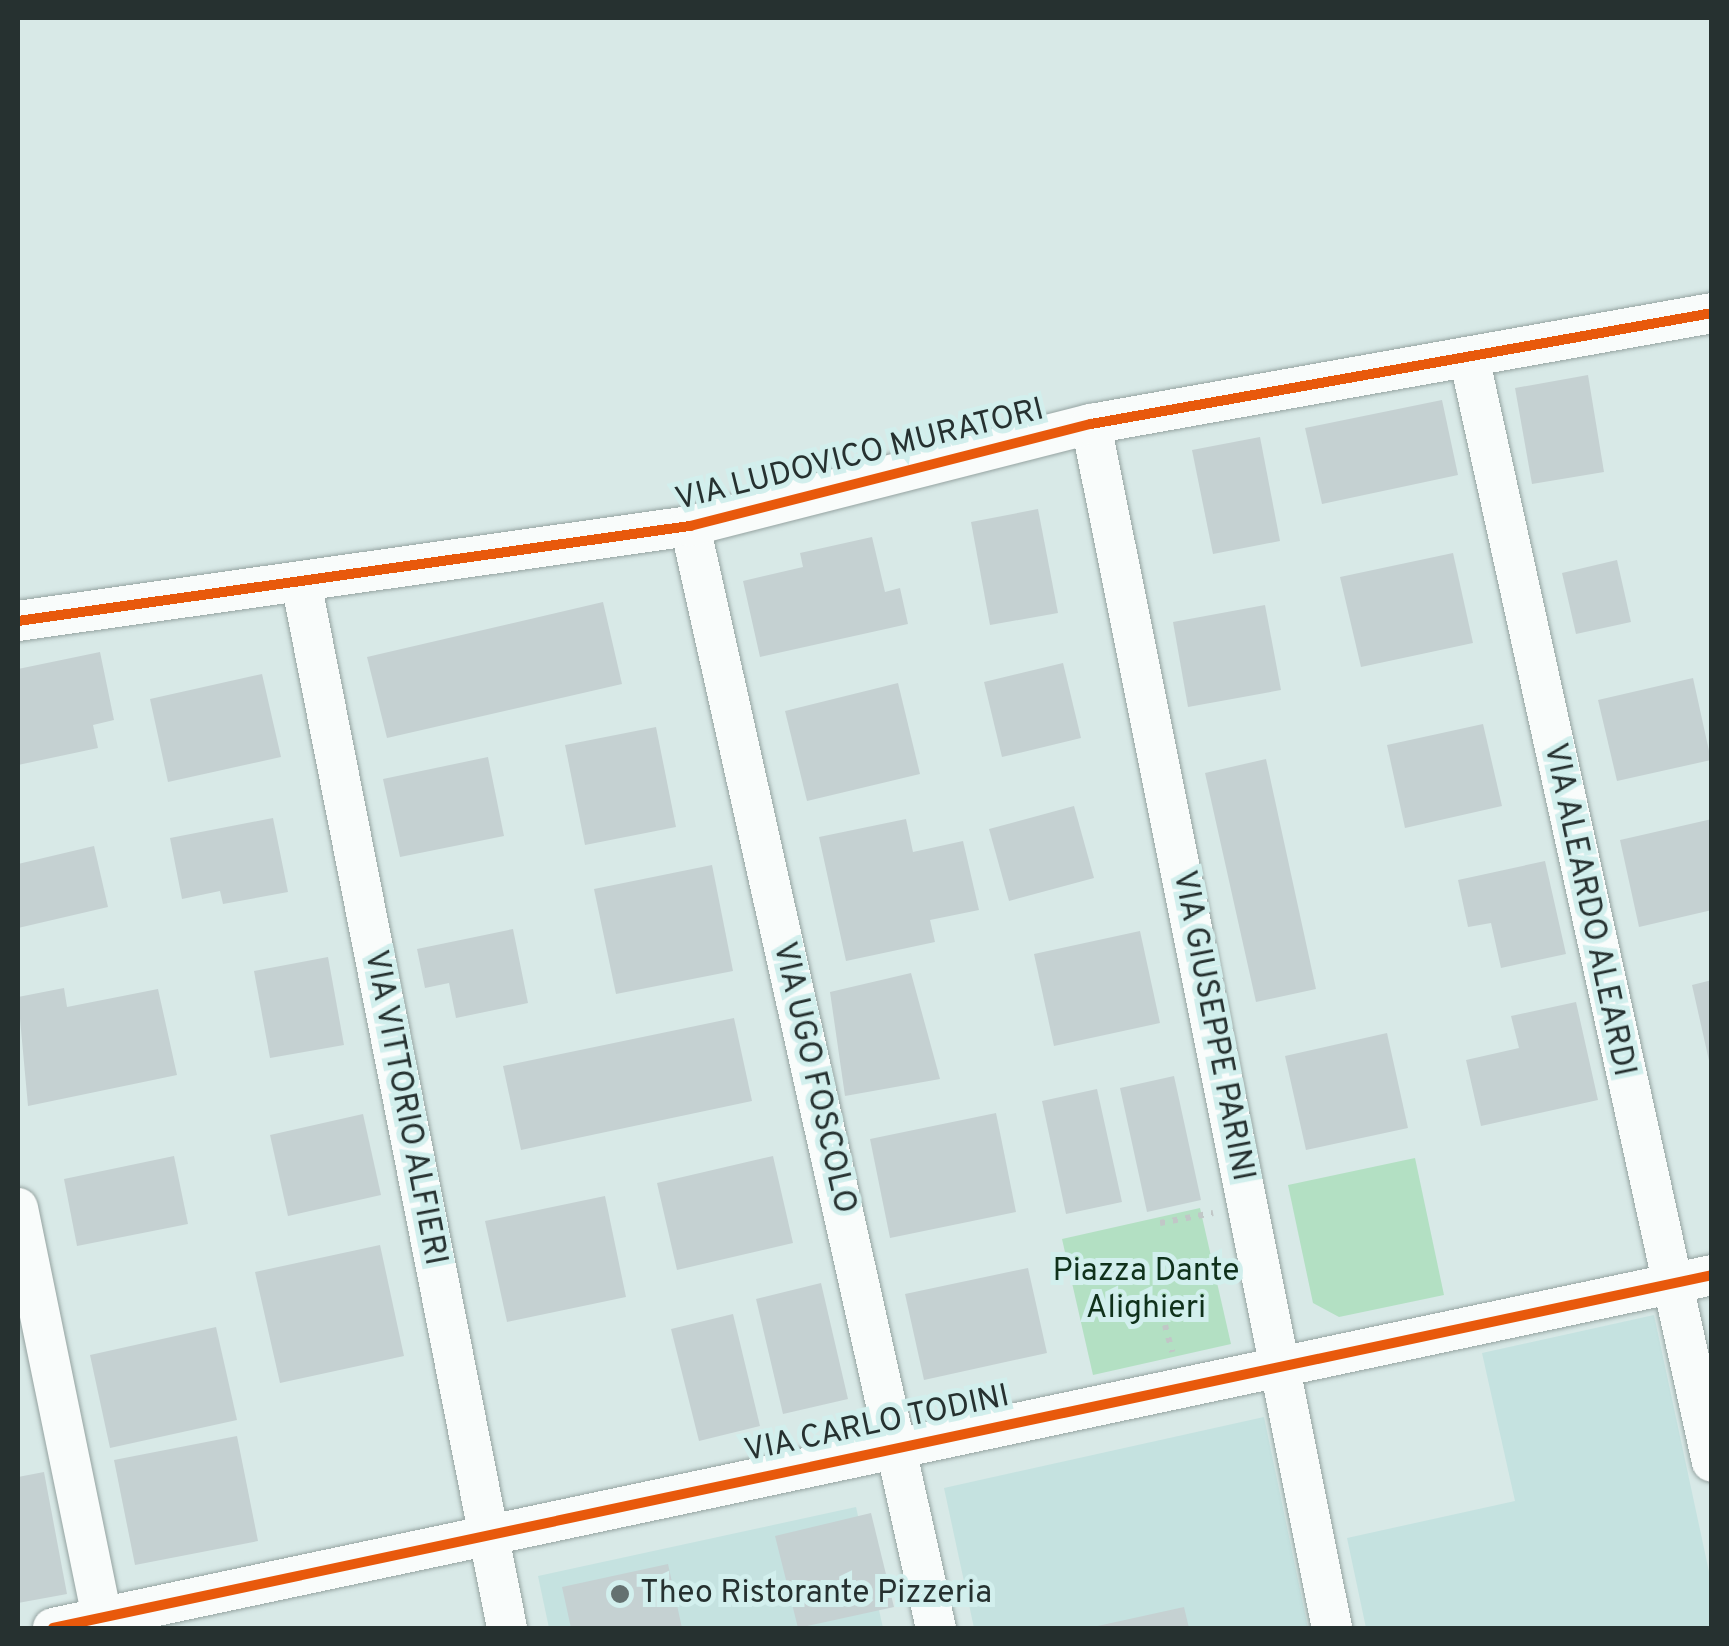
<!DOCTYPE html>
<style>
body{margin:0}
#map{position:relative;width:1729px;height:1646px;overflow:hidden;background:#d8e9e7;font-family:Overpass,sans-serif}
div>[style]{position:absolute}
.built>*{inset:0;background:#c5e2e0}
.green>*{inset:0;background:#b3e0c3}
.building>*{inset:0;background:#c5d1d2}
.path>*{height:6px;margin-top:-3px;transform-origin:0;background:repeating-linear-gradient(90deg,#c1c7c7 0 5px,transparent 0 13px)}
.roads{filter:drop-shadow(0 0 2px #95a3a1) drop-shadow(0 0 2px #95a3a1)}
.street>*{height:40px;margin:-20px;padding:0 20px;transform-origin:20px;border-radius:20px;background:#f9fcfb}
.cycleway>*{height:10px;margin:-5px;padding:0 5px;transform-origin:5px;border-radius:5px;background:#e8590c}
.dots>*{width:28px;height:28px;translate:-50% -50%;box-sizing:border-box;border:5px solid #d2efed;border-radius:50%}
span{translate:-50% -50%;white-space:nowrap;text-align:center;line-height:1.15;-webkit-text-stroke:10px #d2efed;paint-order:stroke}
.street-label{font-size:32px;color:#263130}
.park-label{font-size:32px;color:#0f311b}
.poi-label{font-size:32px;color:#263130}
.left{translate:0 -50%;text-align:left}
.frame{position:absolute;inset:0;border:20px solid #263130;pointer-events:none}
</style>
<div id="map">
<div class="built">
<i style="clip-path:polygon(1654px 1315px,1711px 1581px,1711px 1628px,1366px 1628px,1347px 1538px,1515px 1501px,1482px 1353px)"></i>
<i style="clip-path:polygon(1264px 1417px,1308px 1628px,974px 1628px,944px 1488px)"></i>
<i style="clip-path:polygon(856px 1507px,883px 1628px,549px 1628px,538px 1576px)"></i>
</div>
<div class="green">
<i style="clip-path:polygon(1415px 1158px,1444px 1295px,1339px 1317px,1313px 1303px,1288px 1185px)"></i>
<i style="clip-path:polygon(1200px 1208px,1231px 1344px,1093px 1375px,1062px 1239px)"></i>
</div>
<div class="building">
<i style="clip-path:polygon(1588px 375px,1604px 472px,1532px 484px,1515px 388px)"></i>
<i style="clip-path:polygon(1442px 400px,1458px 475px,1322px 504px,1305px 428px)"></i>
<i style="clip-path:polygon(1260px 437px,1280px 541px,1213px 554px,1192px 450px)"></i>
<i style="clip-path:polygon(1038px 509px,1058px 613px,990px 625px,971px 522px)"></i>
<i style="clip-path:polygon(872px 537px,885px 592px,900px 588px,908px 624px,760px 657px,743px 581px,803px 567px,800px 553px)"></i>
<i style="clip-path:polygon(1453px 553px,1473px 643px,1361px 667px,1340px 577px)"></i>
<i style="clip-path:polygon(1617px 560px,1631px 622px,1576px 634px,1562px 573px)"></i>
<i style="clip-path:polygon(603px 602px,622px 684px,387px 738px,367px 657px)"></i>
<i style="clip-path:polygon(1265px 605px,1281px 690px,1188px 707px,1173px 622px)"></i>
<i style="clip-path:polygon(100px 652px,114px 720px,93px 725px,98px 748px,18px 765px,18px 669px)"></i>
<i style="clip-path:polygon(1063px 663px,1081px 738px,1002px 757px,984px 682px)"></i>
<i style="clip-path:polygon(262px 674px,281px 757px,168px 782px,150px 699px)"></i>
<i style="clip-path:polygon(1693px 678px,1711px 760px,1617px 781px,1598px 700px)"></i>
<i style="clip-path:polygon(898px 683px,920px 774px,807px 801px,785px 711px)"></i>
<i style="clip-path:polygon(1483px 724px,1502px 806px,1405px 828px,1387px 745px)"></i>
<i style="clip-path:polygon(656px 727px,676px 827px,585px 845px,565px 745px)"></i>
<i style="clip-path:polygon(488px 757px,504px 836px,400px 857px,383px 779px)"></i>
<i style="clip-path:polygon(1266px 759px,1316px 989px,1256px 1002px,1205px 773px)"></i>
<i style="clip-path:polygon(1074px 806px,1094px 878px,1009px 901px,989px 829px)"></i>
<i style="clip-path:polygon(273px 818px,288px 892px,223px 904px,220px 891px,182px 899px,170px 838px)"></i>
<i style="clip-path:polygon(906px 819px,913px 852px,963px 841px,979px 910px,930px 920px,935px 942px,846px 961px,819px 837px)"></i>
<i style="clip-path:polygon(1712px 819px,1712px 910px,1639px 927px,1620px 840px)"></i>
<i style="clip-path:polygon(94px 846px,108px 907px,18px 928px,18px 864px)"></i>
<i style="clip-path:polygon(1545px 861px,1566px 954px,1501px 968px,1491px 923px,1468px 927px,1458px 880px)"></i>
<i style="clip-path:polygon(712px 865px,733px 971px,616px 994px,594px 889px)"></i>
<i style="clip-path:polygon(513px 929px,528px 1003px,456px 1018px,449px 983px,425px 988px,417px 949px)"></i>
<i style="clip-path:polygon(1140px 931px,1160px 1023px,1054px 1046px,1034px 954px)"></i>
<i style="clip-path:polygon(328px 957px,344px 1045px,270px 1058px,254px 971px)"></i>
<i style="clip-path:polygon(911px 973px,940px 1079px,845px 1096px,830px 992px)"></i>
<i style="clip-path:polygon(1712px 980px,1712px 1064px,1710px 1065px,1692px 985px)"></i>
<i style="clip-path:polygon(64px 988px,67px 1007px,158px 989px,177px 1075px,28px 1106px,18px 997px)"></i>
<i style="clip-path:polygon(1576px 1002px,1598px 1100px,1481px 1126px,1466px 1060px,1519px 1048px,1511px 1016px)"></i>
<i style="clip-path:polygon(734px 1018px,752px 1101px,521px 1150px,503px 1066px)"></i>
<i style="clip-path:polygon(1387px 1033px,1408px 1128px,1306px 1150px,1285px 1056px)"></i>
<i style="clip-path:polygon(1174px 1076px,1201px 1200px,1147px 1212px,1120px 1088px)"></i>
<i style="clip-path:polygon(1097px 1089px,1122px 1202px,1066px 1214px,1042px 1101px)"></i>
<i style="clip-path:polygon(996px 1113px,1016px 1212px,890px 1238px,870px 1139px)"></i>
<i style="clip-path:polygon(363px 1114px,381px 1195px,288px 1216px,270px 1135px)"></i>
<i style="clip-path:polygon(174px 1156px,188px 1224px,77px 1246px,64px 1179px)"></i>
<i style="clip-path:polygon(773px 1156px,793px 1243px,677px 1270px,657px 1183px)"></i>
<i style="clip-path:polygon(605px 1196px,626px 1297px,507px 1322px,485px 1221px)"></i>
<i style="clip-path:polygon(380px 1245px,404px 1356px,280px 1383px,255px 1272px)"></i>
<i style="clip-path:polygon(1028px 1268px,1047px 1353px,924px 1380px,905px 1294px)"></i>
<i style="clip-path:polygon(821px 1283px,848px 1399px,783px 1414px,756px 1299px)"></i>
<i style="clip-path:polygon(733px 1314px,760px 1426px,699px 1441px,671px 1329px)"></i>
<i style="clip-path:polygon(216px 1327px,237px 1420px,110px 1448px,90px 1355px)"></i>
<i style="clip-path:polygon(237px 1436px,258px 1541px,135px 1565px,114px 1460px)"></i>
<i style="clip-path:polygon(44px 1472px,67px 1594px,18px 1603px,18px 1477px)"></i>
<i style="clip-path:polygon(871px 1513px,894px 1607px,798px 1628px,775px 1536px)"></i>
<i style="clip-path:polygon(668px 1564px,682px 1628px,571px 1628px,562px 1587px)"></i>
<i style="clip-path:polygon(1184px 1607px,1189px 1628px,1093px 1628px,1093px 1627px)"></i>
</div>
<div class="path">
<i style="left:1160px;top:1223px;width:54px;rotate:-10.7deg"></i>
<i style="left:1198px;top:1274px;width:20px;rotate:-15deg"></i>
<i style="left:1165px;top:1325px;width:28px;rotate:75deg"></i>
</div>
<div class="roads">
<div class="street">
<i style="left:1469px;top:357px;width:1131px;rotate:77.6deg"></i>
<i style="left:1091px;top:424px;width:1228px;rotate:78.68deg"></i>
<i style="left:690px;top:526px;width:1129px;rotate:77.42deg"></i>
<i style="left:302px;top:587px;width:1061px;rotate:78.86deg"></i>
<i style="left:18px;top:621px;width:679px;rotate:-8.05deg"></i>
<i style="left:690px;top:526px;width:414px;rotate:-14.3deg"></i>
<i style="left:1091px;top:424px;width:631px;rotate:-10.13deg"></i>
<i style="left:18px;top:1208px;width:429px;rotate:78.4deg"></i>
<i style="left:53px;top:1628px;width:1696px;rotate:-12.01deg"></i>
</div>
</div>
<div class="cycleway">
<i style="left:18px;top:621px;width:679px;rotate:-8.05deg"></i>
<i style="left:690px;top:526px;width:414px;rotate:-14.3deg"></i>
<i style="left:1091px;top:424px;width:631px;rotate:-10.13deg"></i>
<i style="left:53px;top:1628px;width:1696px;rotate:-12.01deg"></i>
</div>
<div class="dots">
<i style="left:620px;top:1594px;background:#647170"></i>
</div>
<div class="street-label">
<span style="left:860px;top:456px;rotate:-14deg">VIA LUDOVICO MURATORI</span>
<span style="left:1588px;top:910px;rotate:78deg">VIA ALEARDO ALEARDI</span>
<span style="left:1212px;top:1026px;rotate:79deg">VIA GIUSEPPE PARINI</span>
<span style="left:813px;top:1078px;rotate:77deg">VIA UGO FOSCOLO</span>
<span style="left:404px;top:1108px;rotate:79deg">VIA VITTORIO ALFIERI</span>
<span style="left:877px;top:1425px;rotate:-12deg">VIA CARLO TODINI</span>
</div>
<div class="park-label">
<span style="left:1146px;top:1291px">Piazza Dante<br>Alighieri</span>
</div>
<div class="poi-label">
<span class="left" style="left:640px;top:1594px">Theo Ristorante Pizzeria</span>
</div>
<div class="frame"></div>
</div>
